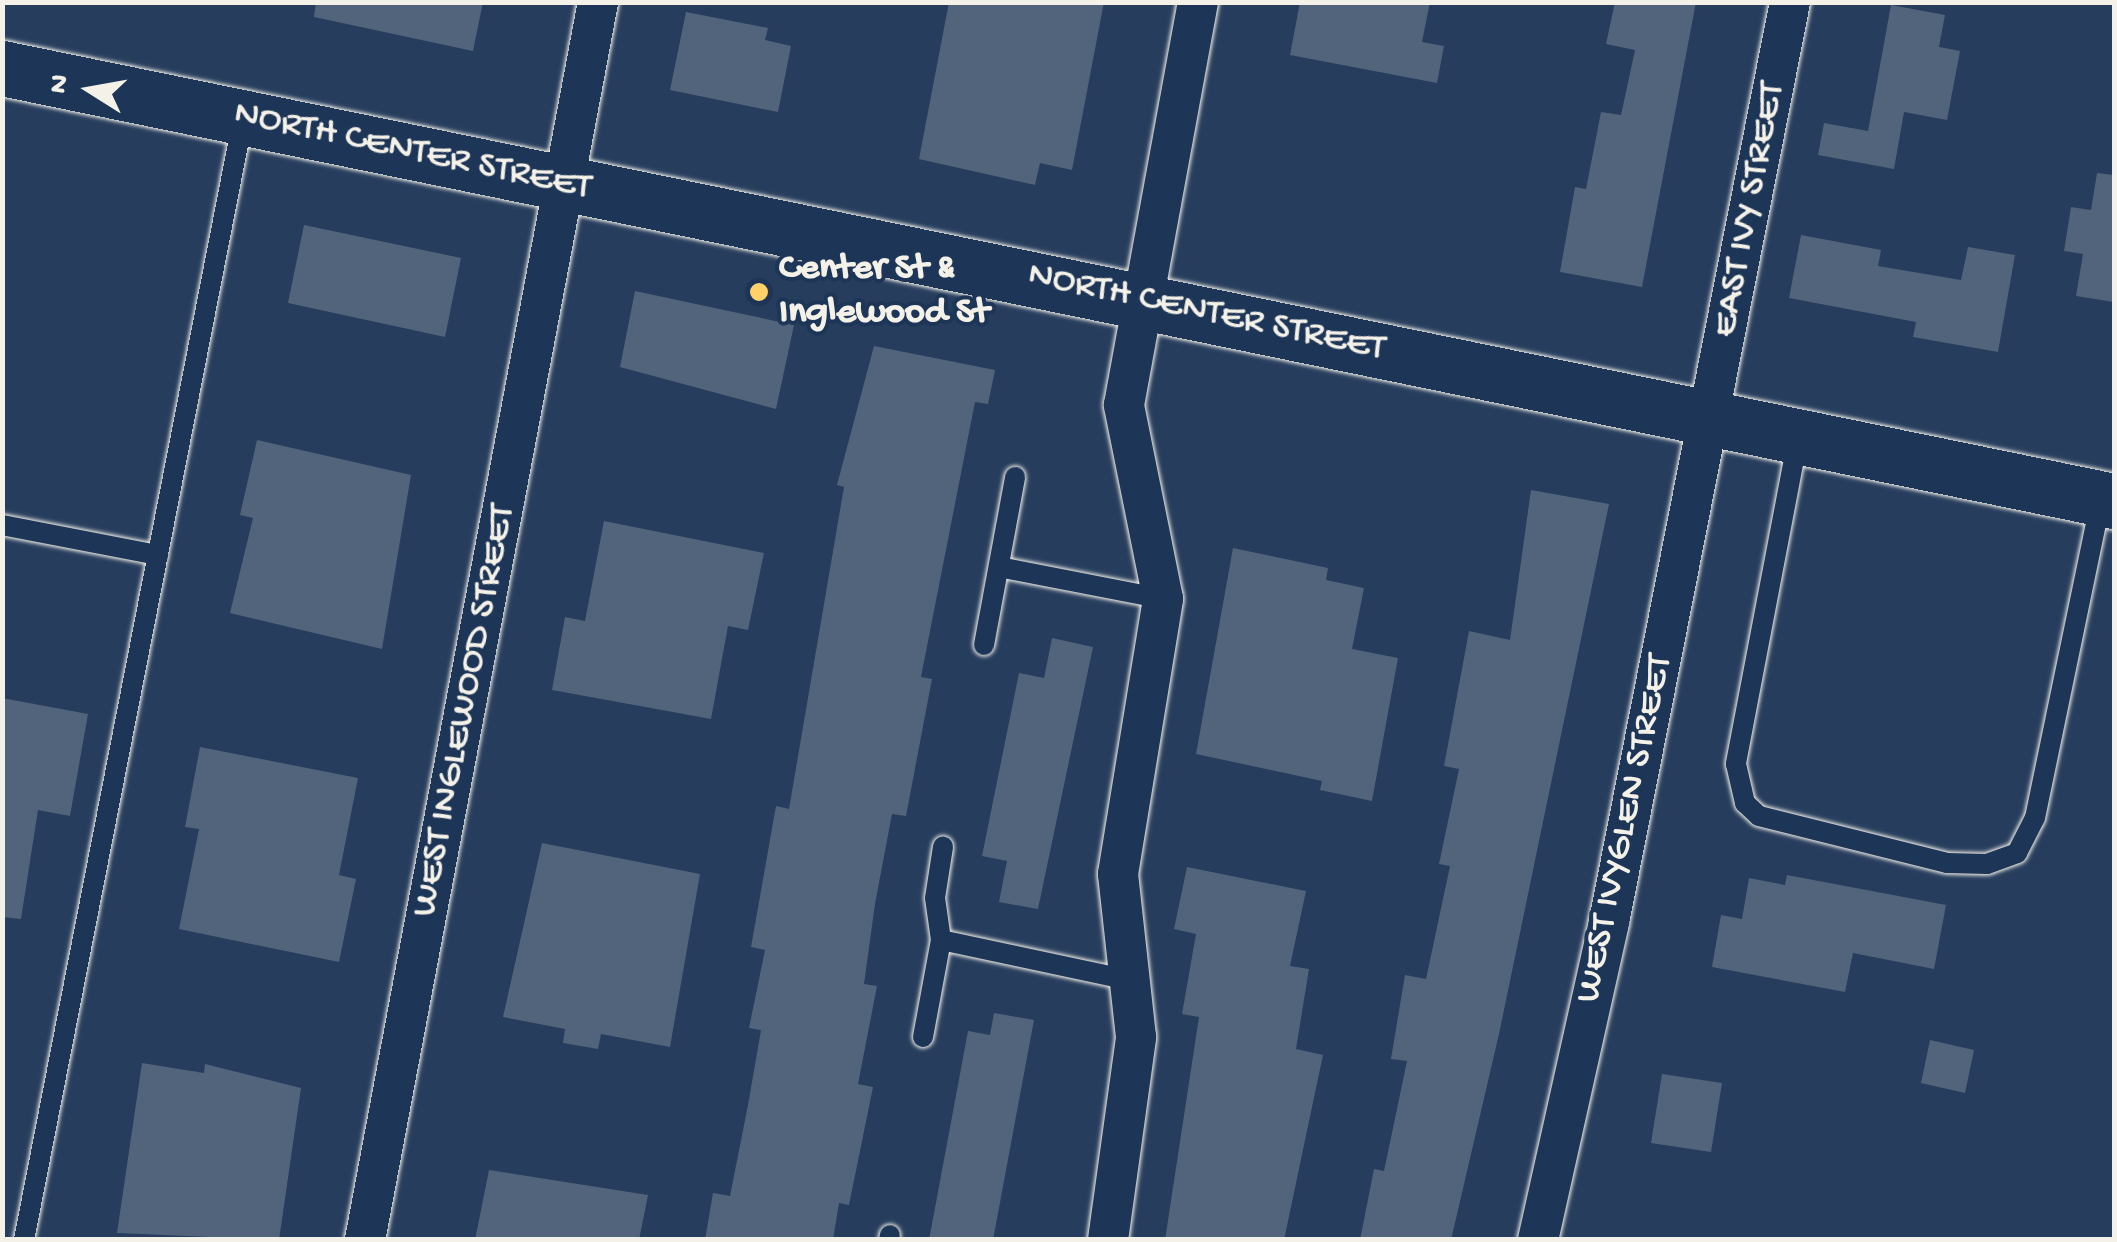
<!DOCTYPE html>
<style>
body{margin:0}
#map{position:relative;width:2117px;height:1242px;overflow:hidden;background:#263d5d;font-family:"Gochi Hand",sans-serif}
div>[style]{position:absolute}
.building>*{inset:0;background:#52647b}
.roads{filter:drop-shadow(0 0 2px #f4f1e8) drop-shadow(0 0 2px #f4f1e8)}
.lane>*{height:20px;margin:-10px;padding:0 10px;transform-origin:10px;border-radius:10px;background:#1d3557}
.street>*{height:40px;margin:-20px;padding:0 20px;transform-origin:20px;border-radius:20px;background:#1d3557}
.secondary>*{height:55px;margin:-27.5px;padding:0 27.5px;transform-origin:27.5px;border-radius:27.5px;background:#1d3557}
.dots>*{width:28px;height:28px;translate:-50% -50%;box-sizing:border-box;border:5px solid #1d3557;border-radius:50%}
span{translate:-50% -50%;white-space:nowrap;text-align:center;line-height:1.15;-webkit-text-stroke:8px #1d3557;paint-order:stroke}
.street-label{font-size:38px;color:#f4f1e8}
.poi-label{font-size:38px;color:#f4f1e8;font-weight:700}
.left{translate:0 -50%;text-align:left}
.frame{position:absolute;inset:0;border:5px solid #f4f1e8;pointer-events:none}
.north{position:absolute;left:40px;top:40px;width:100px;height:100px;-webkit-text-stroke:8px #1d3557;paint-order:stroke;rotate:281deg;font-size:28px;font-weight:700;line-height:40px;text-align:center;color:#f4f1e8}
.north::after{content:'';display:block;margin:auto;width:35px;height:45px;background:#f4f1e8;clip-path:polygon(50% 0,100% 100%,50% 72%,0 100%)}
</style>
<div id="map">
<div class="building">
<i style="clip-path:polygon(316px 2px,483px 2px,473px 51px,314px 17px)"></i>
<i style="clip-path:polygon(949px 2px,1104px 2px,1072px 170px,1040px 163px,1035px 185px,919px 159px)"></i>
<i style="clip-path:polygon(1300px 2px,1430px 2px,1422px 42px,1444px 46px,1437px 83px,1290px 55px)"></i>
<i style="clip-path:polygon(1615px 2px,1696px 2px,1642px 287px,1560px 272px,1575px 187px,1586px 189px,1601px 112px,1621px 115px,1635px 50px,1606px 44px)"></i>
<i style="clip-path:polygon(1891px 5px,1945px 15px,1939px 47px,1960px 51px,1947px 120px,1904px 112px,1894px 169px,1818px 155px,1824px 123px,1868px 131px)"></i>
<i style="clip-path:polygon(686px 12px,768px 28px,765px 40px,791px 46px,778px 112px,670px 90px)"></i>
<i style="clip-path:polygon(2097px 173px,2114px 175px,2114px 302px,2076px 296px,2083px 254px,2064px 251px,2071px 207px,2091px 210px)"></i>
<i style="clip-path:polygon(304px 225px,461px 258px,445px 337px,288px 303px)"></i>
<i style="clip-path:polygon(1801px 235px,1881px 250px,1878px 266px,1961px 280px,1968px 247px,2015px 255px,1998px 352px,1913px 337px,1916px 322px,1789px 298px)"></i>
<i style="clip-path:polygon(635px 291px,794px 325px,776px 409px,620px 367px)"></i>
<i style="clip-path:polygon(874px 346px,995px 370px,988px 404px,975px 402px,921px 677px,932px 679px,906px 816px,892px 814px,875px 904px,864px 984px,877px 986px,858px 1084px,873px 1087px,849px 1205px,839px 1203px,833px 1240px,705px 1240px,713px 1193px,730px 1196px,748px 1105px,761px 1030px,749px 1028px,765px 950px,751px 947px,776px 806px,789px 809px,844px 487px,837px 485px)"></i>
<i style="clip-path:polygon(257px 440px,411px 475px,382px 649px,230px 613px,253px 518px,240px 515px)"></i>
<i style="clip-path:polygon(1531px 490px,1609px 504px,1499px 1034px,1451px 1240px,1360px 1240px,1374px 1169px,1384px 1171px,1407px 1061px,1391px 1059px,1405px 975px,1426px 979px,1450px 866px,1439px 864px,1459px 769px,1444px 766px,1469px 631px,1510px 640px)"></i>
<i style="clip-path:polygon(604px 521px,764px 553px,748px 630px,728px 626px,711px 719px,552px 690px,565px 617px,585px 621px)"></i>
<i style="clip-path:polygon(1233px 548px,1328px 568px,1326px 580px,1364px 588px,1352px 649px,1398px 658px,1372px 801px,1320px 790px,1322px 781px,1196px 754px)"></i>
<i style="clip-path:polygon(1052px 638px,1093px 647px,1038px 909px,999px 902px,1007px 861px,982px 856px,1019px 673px,1044px 678px)"></i>
<i style="clip-path:polygon(2px 698px,88px 714px,70px 816px,38px 810px,21px 919px,2px 917px)"></i>
<i style="clip-path:polygon(200px 747px,358px 778px,339px 875px,356px 879px,339px 962px,179px 929px,199px 829px,185px 827px)"></i>
<i style="clip-path:polygon(542px 843px,700px 874px,670px 1047px,601px 1034px,598px 1049px,563px 1043px,565px 1029px,503px 1017px)"></i>
<i style="clip-path:polygon(1187px 867px,1306px 891px,1290px 966px,1309px 969px,1296px 1049px,1323px 1055px,1284px 1240px,1165px 1240px,1199px 1017px,1182px 1014px,1196px 934px,1174px 929px)"></i>
<i style="clip-path:polygon(1787px 875px,1946px 905px,1934px 969px,1853px 953px,1845px 992px,1712px 967px,1721px 915px,1742px 919px,1749px 878px,1785px 885px)"></i>
<i style="clip-path:polygon(994px 1013px,1034px 1020px,993px 1240px,929px 1240px,968px 1031px,990px 1035px)"></i>
<i style="clip-path:polygon(1930px 1040px,1974px 1050px,1965px 1093px,1921px 1083px)"></i>
<i style="clip-path:polygon(142px 1063px,204px 1073px,205px 1064px,301px 1088px,279px 1240px,117px 1233px)"></i>
<i style="clip-path:polygon(1662px 1074px,1722px 1083px,1711px 1152px,1651px 1143px)"></i>
<i style="clip-path:polygon(489px 1170px,648px 1195px,639px 1240px,475px 1240px)"></i>
</div>
<div class="roads">
<div class="lane">
<i style="left:1798px;top:438px;width:332px;rotate:100.8deg"></i>
<i style="left:1736px;top:764px;width:40px;rotate:77deg"></i>
<i style="left:1745px;top:803px;width:19px;rotate:43deg"></i>
<i style="left:1759px;top:816px;width:194px;rotate:14deg"></i>
<i style="left:1947px;top:863px;width:40px;rotate:1.4deg"></i>
<i style="left:1987px;top:864px;width:32px;rotate:-20deg"></i>
<i style="left:2017px;top:853px;width:39px;rotate:-63deg"></i>
<i style="left:2035px;top:818px;width:325px;rotate:-78.3deg"></i>
<i style="left:2px;top:525px;width:159px;rotate:10.9deg"></i>
<i style="left:999px;top:567px;width:167px;rotate:11deg"></i>
<i style="left:984px;top:645px;width:171px;rotate:-79.5deg"></i>
<i style="left:941px;top:940px;width:192px;rotate:12deg"></i>
<i style="left:923px;top:1037px;width:99px;rotate:-79.5deg"></i>
<i style="left:941px;top:940px;width:42px;rotate:-98.1deg"></i>
<i style="left:935px;top:898px;width:52px;rotate:-81.1deg"></i>
<i style="left:24px;top:1240px;width:1142px;rotate:-78.95deg"></i>
<i style="left:889px;top:1240px;width:5px;rotate:-79deg"></i>
</div>
<div class="street">
<i style="left:365px;top:1240px;width:1260px;rotate:-79.34deg"></i>
<i style="left:1108px;top:1240px;width:205px;rotate:-82.1deg"></i>
<i style="left:1136px;top:1037px;width:164px;rotate:-96.3deg"></i>
<i style="left:1118px;top:874px;width:279px;rotate:-80.7deg"></i>
<i style="left:1163px;top:599px;width:198px;rotate:-101.4deg"></i>
<i style="left:1124px;top:405px;width:410px;rotate:-79.6deg"></i>
<i style="left:1538px;top:1240px;width:326px;rotate:-77.4deg"></i>
<i style="left:1609px;top:922px;width:938px;rotate:-78.87deg"></i>
</div>
<div class="secondary">
<i style="left:2px;top:68px;width:2156px;rotate:11.59deg"></i>
</div>
</div>
<div class="dots">
<i style="left:759px;top:292px;background:#ffd166"></i>
</div>
<div class="street-label">
<span style="left:412px;top:152px;rotate:12deg">NORTH CENTER STREET</span>
<span style="left:1750px;top:210px;rotate:-79deg">EAST IVY STREET</span>
<span style="left:1206px;top:313px;rotate:12deg">NORTH CENTER STREET</span>
<span style="left:465px;top:711px;rotate:-79deg">WEST INGLEWOOD STREET</span>
<span style="left:1626px;top:829px;rotate:-78deg">WEST IVYGLEN STREET</span>
</div>
<div class="poi-label">
<span class="left" style="left:779px;top:292px">Center St &amp;<br>Inglewood St</span>
</div>
<div class="frame"></div>
<div class="north">N</div>
</div>
